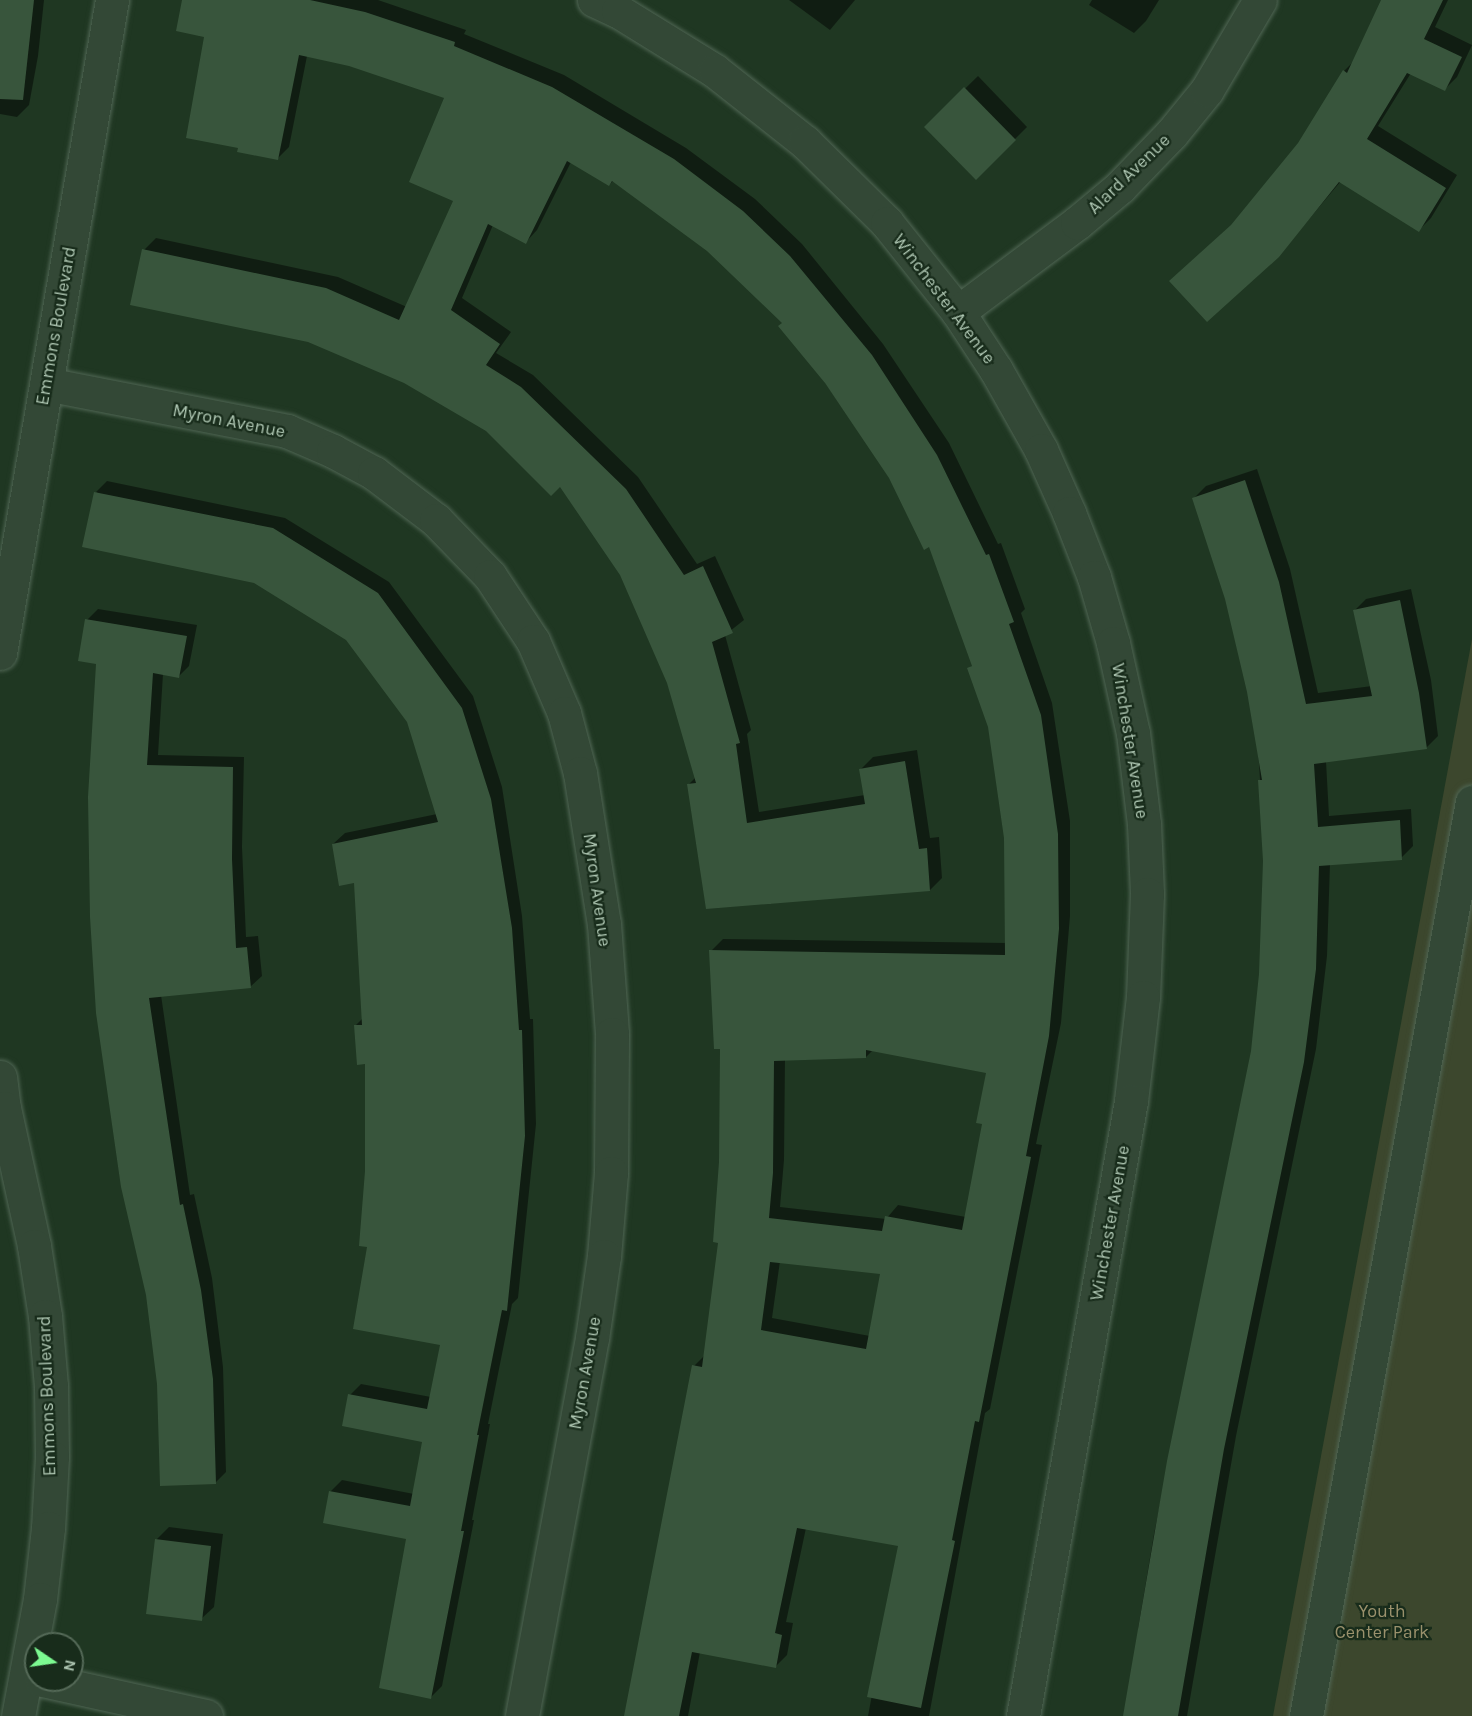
<!DOCTYPE html>
<style>
body{margin:0}
#map{position:relative;width:1472px;height:1716px;overflow:hidden;background:#1f3722;font-family:Karla,sans-serif}
div>[style]{position:absolute}
.green>*{inset:0;background:#3c472d}
.shadow>*{inset:0;background:#0007}
.building>*{inset:0;background:#38553c}
.roads{filter:drop-shadow(0 0 2px #506654) drop-shadow(0 0 2px #506654)}
.minor>*{height:33px;margin:-16.5px;padding:0 16.5px;transform-origin:16.5px;border-radius:16.5px;background:#334836}
span{translate:-50% -50%;white-space:nowrap;text-align:center;line-height:1.15;-webkit-text-stroke:4.5px #182c1b;paint-order:stroke}
.street-label{font-size:18px;color:#adc5b1}
.park-label{font-size:18px;color:#9a916c}
.north{position:absolute;left:24px;top:1632px;width:60px;height:60px;box-sizing:border-box;background:#182c1b;border:2px solid #546957;border-radius:50%;rotate:103deg;font-size:16px;font-weight:700;line-height:24px;text-align:center;color:#adc5b1}
.north::after{content:'';display:block;margin:auto;width:21px;height:27px;background:#7cfa91;clip-path:polygon(50% 0,100% 100%,50% 72%,0 100%)}
</style>
<div id="map">
<div class="green">
<i style="clip-path:polygon(1472px 639px,1472px 1716px,1273px 1716px)"></i>
</div>
<div class="shadow">
<i style="clip-path:polygon(0 0,44px 0,38px 56px,29px 105px,17px 117px,0 114px)"></i>
<i style="clip-path:polygon(evenodd,184px 0,378px 0,466px 30px,464px 34px,564px 75px,686px 148px,755px 199px,802px 244px,883px 344px,949px 443px,998px 544px,1001px 543px,1025px 609px,1021px 613px,1052px 703px,1070px 821px,1070px 916px,1061px 1023px,1036px 1144px,1042px 1145px,990px 1409px,985px 1413px,929px 1716px,868px 1716px,900px 1545px,806px 1528px,786px 1622px,793px 1623px,787px 1655px,775px 1667px,700px 1652px,688px 1716px,626px 1716px,694px 1366px,705px 1355px,720px 1241px,721px 1047px,711px 951px,723px 939px,1007px 943px,1006px 838px,989px 727px,969px 668px,973px 665px,930px 545px,890px 477px,784px 323px,708px 250px,614px 180px,609px 185px,571px 162px,537px 230px,526px 242px,493px 225px,462px 298px,511px 332px,496px 353px,533px 375px,638px 477px,697px 564px,715px 556px,744px 620px,725px 635px,751px 730px,747px 734px,759px 812px,865px 795px,861px 769px,873px 757px,917px 750px,930px 838px,939px 837px,942px 878px,930px 890px,707px 907px,689px 784px,696px 777px,669px 683px,621px 575px,560px 485px,487px 430px,404px 382px,144px 250px,156px 238px,338px 277px,407px 307px,455px 200px,446px 98px,350px 64px,307px 56px,289px 147px,277px 159px,239px 147px,206px 36px,184px 0,873px 1050px,988px 1072px,984px 1123px,966px 1217px,898px 1205px,886px 1219px,780px 1207px,784px 1160px,785px 1059px,866px 1057px,873px 1050px,184px 0,780px 1261px,881px 1273px,870px 1336px,772px 1318px,780px 1261px)"></i>
<i style="clip-path:polygon(789px 0,855px 0,830px 30px)"></i>
<i style="clip-path:polygon(1092px 0,1159px 0,1146px 21px,1134px 33px,1089px 5px)"></i>
<i style="clip-path:polygon(1383px 0,1448px 0,1435px 27px,1472px 45px,1457px 77px,1445px 89px,1411px 73px,1378px 126px,1457px 175px,1431px 218px,1419px 230px,1341px 181px,1278px 256px,1236px 222px,1299px 144px,1344px 71px,1354px 61px)"></i>
<i style="clip-path:polygon(978px 76px,1027px 127px,976px 178px,926px 127px)"></i>
<i style="clip-path:polygon(1257px 469px,1290px 569px,1318px 693px,1372px 686px,1354px 611px,1366px 599px,1411px 589px,1431px 680px,1438px 736px,1426px 748px,1326px 761px,1329px 816px,1411px 809px,1413px 846px,1401px 858px,1330px 864px,1327px 956px,1316px 1049px,1236px 1436px,1187px 1716px,1124px 1716px,1141px 1630px,1138px 1629px,1154px 1534px,1252px 1051px,1261px 975px,1265px 861px,1258px 747px,1249px 692px,1226px 599px,1194px 498px,1206px 486px)"></i>
<i style="clip-path:polygon(107px 481px,285px 518px,389px 582px,473px 696px,502px 787px,522px 916px,530px 1019px,533px 1019px,536px 1124px,518px 1298px,512px 1304px,488px 1424px,490px 1424px,472px 1520px,474px 1520px,442px 1686px,431px 1697px,408px 1538px,330px 1492px,342px 1480px,414px 1494px,424px 1441px,350px 1395px,361px 1384px,431px 1397px,441px 1344px,368px 1246px,366px 1063px,355px 1026px,363px 1018px,355px 881px,333px 844px,345px 833px,437px 814px,408px 721px,347px 639px,255px 581px,96px 492px)"></i>
<i style="clip-path:polygon(98px 609px,197px 625px,189px 666px,178px 677px,163px 674px,158px 755px,244px 757px,242px 847px,246px 937px,258px 936px,262px 976px,250px 987px,161px 995px,190px 1195px,194px 1194px,212px 1278px,223px 1367px,226px 1472px,215px 1483px,159px 1384px,98px 663px,87px 620px)"></i>
<i style="clip-path:polygon(169px 1527px,223px 1534px,214px 1607px,201px 1619px,156px 1540px)"></i>
</div>
<div class="building">
<i style="clip-path:polygon(0 0,34px 0,23px 100px,0 99px)"></i>
<i style="clip-path:polygon(evenodd,182px 0,310px 0,365px 12px,455px 42px,454px 46px,552px 87px,674px 159px,743px 211px,790px 256px,872px 355px,937px 455px,986px 555px,989px 554px,1014px 622px,1009px 624px,1041px 715px,1058px 834px,1059px 929px,1049px 1036px,1026px 1156px,1031px 1157px,979px 1422px,975px 1421px,952px 1540px,955px 1541px,921px 1708px,867px 1697px,898px 1546px,797px 1528px,775px 1633px,782px 1635px,776px 1668px,692px 1652px,679px 1716px,624px 1716px,692px 1365px,702px 1367px,718px 1243px,713px 1242px,719px 1162px,720px 1049px,714px 1049px,709px 950px,1005px 955px,1004px 838px,988px 727px,967px 668px,972px 666px,929px 547px,924px 550px,889px 478px,825px 383px,778px 326px,782px 323px,707px 251px,612px 181px,609px 186px,567px 161px,526px 244px,488px 224px,451px 310px,500px 344px,486px 365px,521px 387px,626px 489px,684px 575px,703px 566px,733px 633px,712px 642px,740px 743px,736px 744px,747px 823px,865px 804px,859px 769px,905px 761px,919px 849px,927px 848px,930px 891px,706px 909px,687px 784px,696px 783px,667px 683px,620px 575px,560px 487px,551px 496px,486px 431px,404px 383px,308px 342px,130px 305px,142px 249px,326px 288px,399px 320px,453px 201px,409px 182px,444px 98px,349px 66px,299px 55px,278px 160px,237px 152px,238px 148px,186px 138px,204px 37px,176px 31px,182px 0,866px 1050px,986px 1073px,976px 1123px,982px 1124px,962px 1230px,885px 1216px,882px 1231px,769px 1218px,773px 1173px,774px 1061px,866px 1058px,866px 1050px,182px 0,770px 1262px,880px 1274px,866px 1349px,761px 1330px,770px 1262px)"></i>
<i style="clip-path:polygon(1381px 0,1443px 0,1424px 39px,1462px 57px,1445px 91px,1407px 73px,1367px 139px,1446px 188px,1419px 232px,1339px 182px,1279px 257px,1207px 322px,1169px 281px,1231px 225px,1298px 143px,1343px 70px,1347px 73px)"></i>
<i style="clip-path:polygon(964px 87px,1016px 140px,976px 180px,924px 127px)"></i>
<i style="clip-path:polygon(1245px 480px,1279px 582px,1306px 704px,1372px 696px,1353px 610px,1400px 600px,1419px 693px,1427px 749px,1314px 764px,1318px 827px,1400px 820px,1402px 860px,1319px 866px,1316px 969px,1304px 1062px,1224px 1449px,1178px 1716px,1123px 1716px,1167px 1461px,1251px 1051px,1259px 974px,1263px 861px,1258px 780px,1262px 780px,1247px 692px,1225px 599px,1192px 498px)"></i>
<i style="clip-path:polygon(94px 492px,273px 528px,378px 593px,462px 708px,491px 799px,512px 928px,519px 1030px,522px 1030px,525px 1136px,507px 1311px,502px 1310px,477px 1435px,479px 1435px,461px 1531px,464px 1531px,431px 1699px,379px 1688px,406px 1539px,323px 1523px,329px 1491px,410px 1506px,422px 1442px,342px 1426px,348px 1394px,427px 1409px,440px 1345px,353px 1329px,367px 1247px,359px 1246px,365px 1171px,365px 1064px,357px 1065px,354px 1025px,362px 1025px,354px 883px,339px 886px,332px 844px,438px 822px,407px 722px,346px 640px,254px 583px,82px 547px)"></i>
<i style="clip-path:polygon(85px 619px,187px 636px,179px 678px,153px 673px,147px 765px,233px 767px,232px 859px,236px 948px,247px 947px,251px 988px,149px 998px,180px 1205px,183px 1204px,201px 1290px,213px 1379px,216px 1484px,160px 1486px,157px 1384px,146px 1295px,121px 1187px,96px 1013px,90px 917px,88px 797px,96px 664px,78px 661px)"></i>
<i style="clip-path:polygon(155px 1539px,211px 1546px,202px 1621px,146px 1614px)"></i>
</div>
<div class="roads">
<div class="minor">
<i style="left:594px;top:0;width:26px;rotate:25deg"></i>
<i style="left:618px;top:11px;width:114px;rotate:31.7deg"></i>
<i style="left:715px;top:71px;width:115px;rotate:38.3deg"></i>
<i style="left:805px;top:142px;width:115px;rotate:44.6deg"></i>
<i style="left:887px;top:223px;width:114px;rotate:51.4deg"></i>
<i style="left:958px;top:312px;width:69px;rotate:56.8deg"></i>
<i style="left:996px;top:370px;width:92px;rotate:60.6deg"></i>
<i style="left:1041px;top:450px;width:69px;rotate:66deg"></i>
<i style="left:1069px;top:513px;width:69px;rotate:68.7deg"></i>
<i style="left:1094px;top:577px;width:69px;rotate:73.9deg"></i>
<i style="left:1113px;top:643px;width:92px;rotate:77.5deg"></i>
<i style="left:1133px;top:733px;width:92px;rotate:83.1deg"></i>
<i style="left:1144px;top:824px;width:70px;rotate:87.5deg"></i>
<i style="left:1147px;top:894px;width:103px;rotate:92.2deg"></i>
<i style="left:1143px;top:997px;width:105px;rotate:96.6deg"></i>
<i style="left:1131px;top:1101px;width:624px;rotate:99.96deg"></i>
<i style="left:958px;top:312px;width:149px;rotate:-36.8deg"></i>
<i style="left:1077px;top:223px;width:56px;rotate:-39.9deg"></i>
<i style="left:1120px;top:187px;width:75px;rotate:-46.1deg"></i>
<i style="left:1172px;top:133px;width:55px;rotate:-50.9deg"></i>
<i style="left:1207px;top:90px;width:104px;rotate:-59.5deg"></i>
<i style="left:46px;top:384px;width:246px;rotate:11deg"></i>
<i style="left:287px;top:431px;width:50px;rotate:23.5deg"></i>
<i style="left:333px;top:451px;width:47px;rotate:28.2deg"></i>
<i style="left:374px;top:473px;width:78px;rotate:37.2deg"></i>
<i style="left:436px;top:520px;width:78px;rotate:46deg"></i>
<i style="left:490px;top:576px;width:78px;rotate:56.5deg"></i>
<i style="left:533px;top:641px;width:78px;rotate:66.7deg"></i>
<i style="left:564px;top:713px;width:62px;rotate:75.1deg"></i>
<i style="left:580px;top:773px;width:153px;rotate:81deg"></i>
<i style="left:604px;top:924px;width:110px;rotate:85.8deg"></i>
<i style="left:612px;top:1034px;width:139px;rotate:90.4deg"></i>
<i style="left:611px;top:1173px;width:83px;rotate:94.8deg"></i>
<i style="left:604px;top:1256px;width:83px;rotate:98.3deg"></i>
<i style="left:592px;top:1338px;width:384px;rotate:100.5deg"></i>
<i style="left:0;top:653px;width:663px;rotate:-80.27deg"></i>
<i style="left:0;top:1077px;width:31px;rotate:83deg"></i>
<i style="left:4px;top:1108px;width:141px;rotate:77.7deg"></i>
<i style="left:34px;top:1246px;width:71px;rotate:81.1deg"></i>
<i style="left:45px;top:1316px;width:70px;rotate:85.1deg"></i>
<i style="left:51px;top:1386px;width:71px;rotate:89.2deg"></i>
<i style="left:52px;top:1457px;width:71px;rotate:93.2deg"></i>
<i style="left:48px;top:1528px;width:71px;rotate:96.4deg"></i>
<i style="left:40px;top:1599px;width:119px;rotate:100.6deg"></i>
<i style="left:42px;top:1680px;width:168px;rotate:12.4deg"></i>
<i style="left:1306px;top:1716px;width:929px;rotate:-79.71deg"></i>
</div>
</div>
<div class="street-label">
<span style="left:1129px;top:174px;rotate:-44deg">Alard Avenue</span>
<span style="left:944px;top:299px;rotate:53deg">Winchester Avenue</span>
<span style="left:56px;top:326px;rotate:-80deg">Emmons Boulevard</span>
<span style="left:229px;top:421px;rotate:11deg">Myron Avenue</span>
<span style="left:1130px;top:741px;rotate:81deg">Winchester Avenue</span>
<span style="left:597px;top:890px;rotate:82deg">Myron Avenue</span>
<span style="left:1110px;top:1223px;rotate:-80deg">Winchester Avenue</span>
<span style="left:585px;top:1373px;rotate:-80deg">Myron Avenue</span>
<span style="left:47px;top:1396px;rotate:-92deg">Emmons Boulevard</span>
</div>
<div class="park-label">
<span style="left:1382px;top:1622px">Youth<br>Center Park</span>
</div>
<div class="north">N</div>
</div>
